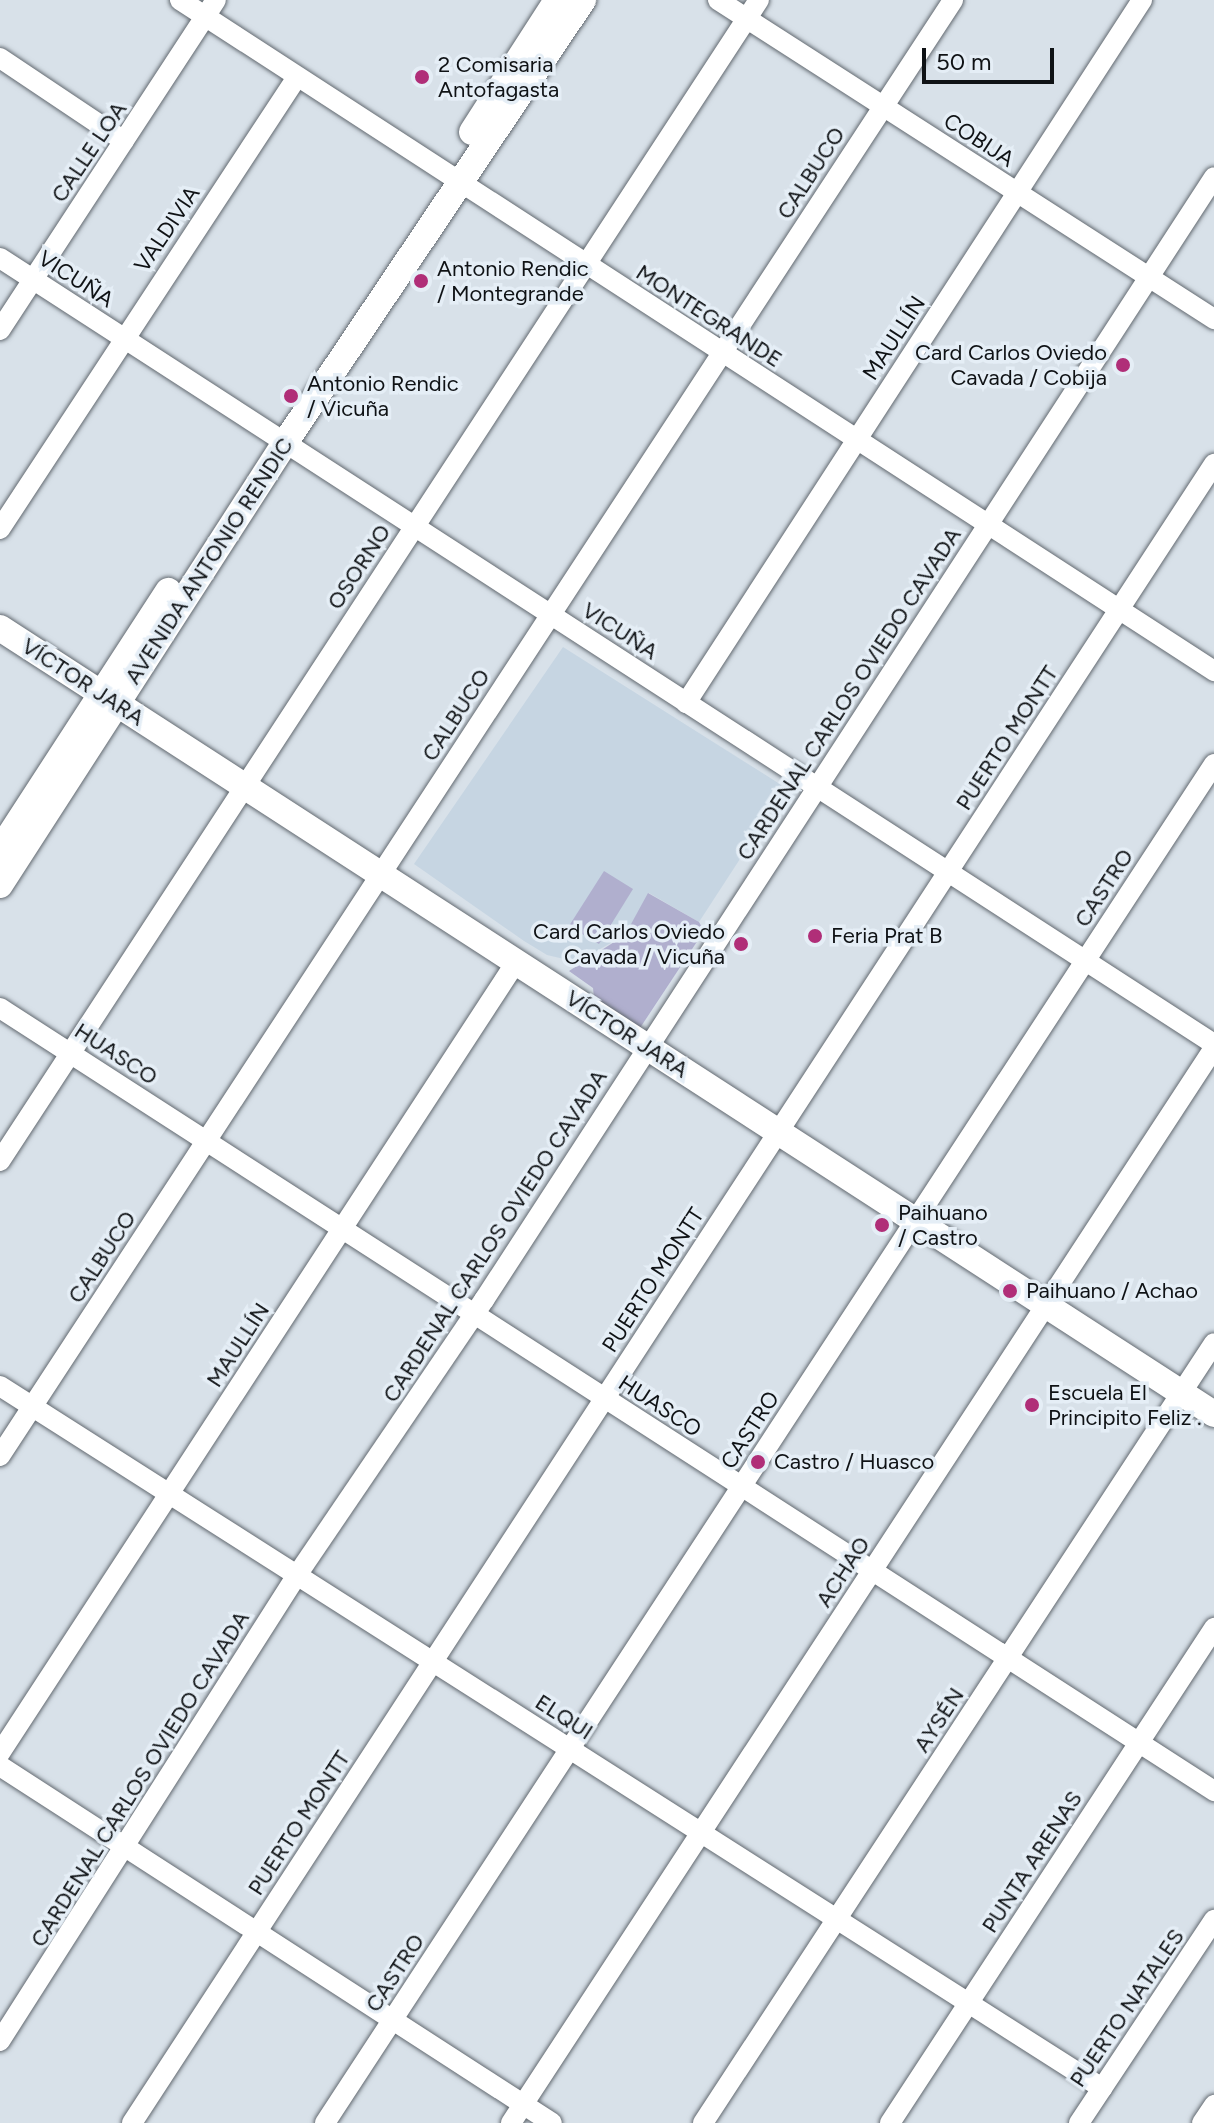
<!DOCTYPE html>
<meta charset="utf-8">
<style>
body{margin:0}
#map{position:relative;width:1214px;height:2123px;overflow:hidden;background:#d8e1e9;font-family:Figtree,sans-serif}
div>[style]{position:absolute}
.built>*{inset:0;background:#c6d5e2}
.green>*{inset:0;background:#b0afce}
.roads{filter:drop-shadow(0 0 2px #626970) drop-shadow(0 0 2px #626970)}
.minor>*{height:20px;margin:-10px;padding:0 10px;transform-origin:10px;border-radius:10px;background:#fff}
.major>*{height:26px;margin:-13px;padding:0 13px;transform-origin:13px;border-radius:13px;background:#fff}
.dots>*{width:22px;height:22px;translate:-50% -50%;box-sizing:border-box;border:4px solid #e5eef6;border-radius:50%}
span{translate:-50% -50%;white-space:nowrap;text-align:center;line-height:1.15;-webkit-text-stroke:7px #e5eef6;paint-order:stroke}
.poi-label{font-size:22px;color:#0f1215}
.left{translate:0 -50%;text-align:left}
.right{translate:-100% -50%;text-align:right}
.street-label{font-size:22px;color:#0f1215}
.scale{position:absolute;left:922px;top:48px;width:132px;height:36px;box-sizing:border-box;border:4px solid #0f1215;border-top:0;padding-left:10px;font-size:24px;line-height:28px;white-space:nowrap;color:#0f1215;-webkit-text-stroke:6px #e5eef6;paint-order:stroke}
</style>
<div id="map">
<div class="built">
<i style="clip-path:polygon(563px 647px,786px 788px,699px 922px,649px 893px,625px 935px,577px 962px,547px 955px,524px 941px,414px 864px)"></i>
</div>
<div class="green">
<i style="clip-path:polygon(604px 871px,633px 889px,599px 944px,569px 926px)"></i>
<i style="clip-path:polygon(648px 893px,699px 922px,704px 931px,640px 1028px,594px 998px,593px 988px,569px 971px,625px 935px)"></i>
</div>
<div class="roads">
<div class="minor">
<i style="left:180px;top:0;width:1233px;rotate:32.98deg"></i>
<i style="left:718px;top:0;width:590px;rotate:32.75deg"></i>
<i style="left:0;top:58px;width:149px;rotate:33.8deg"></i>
<i style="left:0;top:258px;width:1446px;rotate:32.92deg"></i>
<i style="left:0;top:330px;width:394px;rotate:-56.8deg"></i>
<i style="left:0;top:529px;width:541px;rotate:-56.69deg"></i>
<i style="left:686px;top:703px;width:838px;rotate:-57.03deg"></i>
<i style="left:0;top:1008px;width:1445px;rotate:32.82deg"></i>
<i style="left:0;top:1161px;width:1387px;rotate:-56.83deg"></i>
<i style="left:0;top:1386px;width:1307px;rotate:32.5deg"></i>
<i style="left:0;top:1456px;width:1740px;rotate:-56.79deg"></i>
<i style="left:0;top:1753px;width:944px;rotate:-56.88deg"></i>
<i style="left:0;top:1766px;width:657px;rotate:32.89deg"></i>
<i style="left:0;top:2041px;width:553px;rotate:-57.49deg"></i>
<i style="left:297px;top:1575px;width:333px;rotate:-55.8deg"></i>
<i style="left:484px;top:1300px;width:1339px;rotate:-56.97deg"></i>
<i style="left:132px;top:2123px;width:1981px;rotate:-56.89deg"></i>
<i style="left:325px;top:2123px;width:1624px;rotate:-56.81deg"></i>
<i style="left:511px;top:2123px;width:1284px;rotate:-56.82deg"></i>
<i style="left:703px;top:2123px;width:932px;rotate:-56.77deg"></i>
<i style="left:890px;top:2123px;width:592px;rotate:-56.79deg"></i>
<i style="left:1079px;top:2123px;width:244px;rotate:-56.4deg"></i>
<i style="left:1202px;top:2123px;width:22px;rotate:-56deg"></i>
</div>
<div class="major">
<i style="left:472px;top:132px;width:157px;rotate:-57.2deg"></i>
<i style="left:0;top:628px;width:1446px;rotate:32.92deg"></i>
<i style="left:0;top:850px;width:309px;rotate:-57deg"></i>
<i style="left:0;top:885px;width:526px;rotate:-57.19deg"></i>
<i style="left:285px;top:443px;width:534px;rotate:-56.07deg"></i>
</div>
</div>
<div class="dots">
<i style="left:422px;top:77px;background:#b02e78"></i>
<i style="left:421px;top:281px;background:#b02e78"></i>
<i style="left:1123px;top:365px;background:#b02e78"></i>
<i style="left:291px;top:396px;background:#b02e78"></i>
<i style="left:815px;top:936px;background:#b02e78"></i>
<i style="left:741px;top:944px;background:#b02e78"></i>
<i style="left:882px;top:1225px;background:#b02e78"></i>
<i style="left:1010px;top:1291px;background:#b02e78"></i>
<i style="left:1032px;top:1405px;background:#b02e78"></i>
<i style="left:758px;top:1462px;background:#b02e78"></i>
</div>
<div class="poi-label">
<span class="left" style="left:438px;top:77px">2 Comisaria<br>Antofagasta</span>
<span class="left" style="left:437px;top:281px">Antonio Rendic<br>/ Montegrande</span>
<span class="right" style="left:1107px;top:365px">Card Carlos Oviedo<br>Cavada / Cobija</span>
<span class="left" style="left:307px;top:396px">Antonio Rendic<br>/ Vicuña</span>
<span class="right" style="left:725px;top:944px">Card Carlos Oviedo<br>Cavada / Vicuña</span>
<span class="left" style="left:831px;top:936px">Feria Prat B</span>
<span class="left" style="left:898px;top:1225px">Paihuano<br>/ Castro</span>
<span class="left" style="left:1026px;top:1291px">Paihuano / Achao</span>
<span class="left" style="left:1048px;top:1405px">Escuela El<br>Principito Feliz .</span>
<span class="left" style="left:774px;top:1462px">Castro / Huasco</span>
</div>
<div class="street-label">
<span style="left:979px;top:140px;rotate:33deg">COBIJA</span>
<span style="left:89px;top:152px;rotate:-56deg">CALLE LOA</span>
<span style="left:811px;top:173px;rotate:-57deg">CALBUCO</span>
<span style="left:167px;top:229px;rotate:-56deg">VALDIVIA</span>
<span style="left:76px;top:279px;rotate:33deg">VICUÑA</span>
<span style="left:709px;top:316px;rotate:33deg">MONTEGRANDE</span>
<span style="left:894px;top:338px;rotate:-57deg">MAULLÍN</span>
<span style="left:209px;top:561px;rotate:-57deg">AVENIDA ANTONIO RENDIC</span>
<span style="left:359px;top:567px;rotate:-57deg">OSORNO</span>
<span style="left:620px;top:631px;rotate:33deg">VICUÑA</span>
<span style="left:83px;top:682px;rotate:33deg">VÍCTOR JARA</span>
<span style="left:849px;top:694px;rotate:-57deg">CARDENAL CARLOS OVIEDO CAVADA</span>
<span style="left:456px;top:715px;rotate:-57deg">CALBUCO</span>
<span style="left:1007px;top:738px;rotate:-57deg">PUERTO MONTT</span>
<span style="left:1104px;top:888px;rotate:-57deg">CASTRO</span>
<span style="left:627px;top:1034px;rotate:33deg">VÍCTOR JARA</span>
<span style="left:116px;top:1054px;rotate:33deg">HUASCO</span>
<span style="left:495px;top:1236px;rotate:-57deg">CARDENAL CARLOS OVIEDO CAVADA</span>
<span style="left:102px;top:1257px;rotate:-57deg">CALBUCO</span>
<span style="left:653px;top:1280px;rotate:-57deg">PUERTO MONTT</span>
<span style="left:238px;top:1345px;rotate:-57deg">MAULLÍN</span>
<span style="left:660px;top:1406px;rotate:33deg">HUASCO</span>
<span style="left:750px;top:1430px;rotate:-57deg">CASTRO</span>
<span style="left:843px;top:1572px;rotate:-57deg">ACHAO</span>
<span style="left:564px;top:1717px;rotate:33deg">ELQUI</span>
<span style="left:939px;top:1720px;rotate:-57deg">AYSÉN</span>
<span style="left:140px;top:1779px;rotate:-58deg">CARDENAL CARLOS OVIEDO CAVADA</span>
<span style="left:299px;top:1823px;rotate:-57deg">PUERTO MONTT</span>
<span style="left:1032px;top:1862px;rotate:-57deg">PUNTA ARENAS</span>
<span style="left:395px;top:1973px;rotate:-57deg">CASTRO</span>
<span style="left:1127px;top:2008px;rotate:-56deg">PUERTO NATALES</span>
</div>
<div class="scale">50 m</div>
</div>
